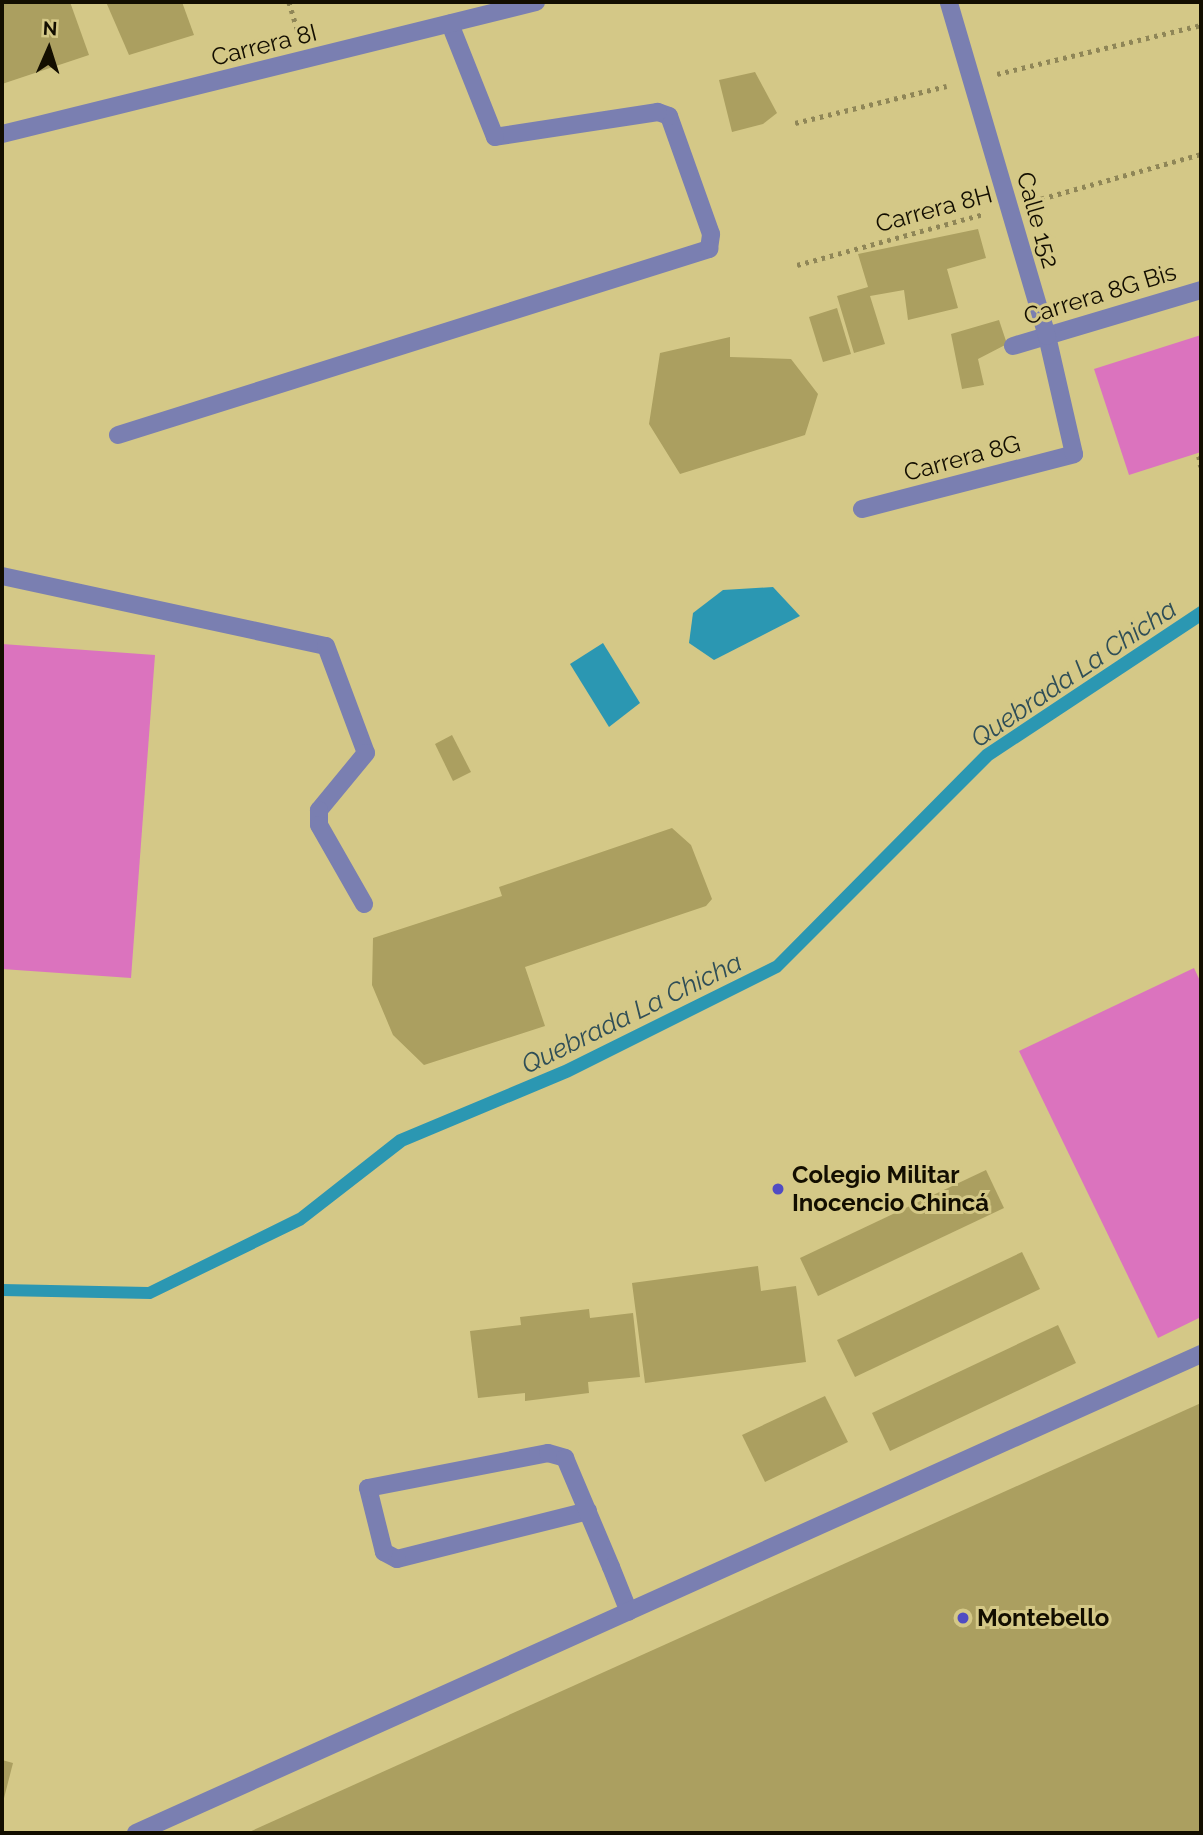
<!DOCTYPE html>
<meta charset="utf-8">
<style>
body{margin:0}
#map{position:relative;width:1203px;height:1835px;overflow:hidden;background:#d4c887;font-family:Raleway,sans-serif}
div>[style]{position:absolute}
.green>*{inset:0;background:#db73be}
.water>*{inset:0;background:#2b97b2}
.building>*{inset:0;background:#ab9f60}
.path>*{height:4.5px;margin-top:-2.25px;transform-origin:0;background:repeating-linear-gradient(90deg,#8f8657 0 3.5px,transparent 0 8.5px)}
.lane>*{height:18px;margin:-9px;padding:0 9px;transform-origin:9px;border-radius:9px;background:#7a7fb1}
.street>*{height:18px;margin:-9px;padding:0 9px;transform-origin:9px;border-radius:9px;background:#7a7fb1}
.dots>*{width:19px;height:19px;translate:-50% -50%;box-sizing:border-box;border:4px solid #d4c887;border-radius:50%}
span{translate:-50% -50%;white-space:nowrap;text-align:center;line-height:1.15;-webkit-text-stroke:6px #d4c887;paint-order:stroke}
.street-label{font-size:24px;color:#130e00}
.poi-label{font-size:24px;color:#130e00;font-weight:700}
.left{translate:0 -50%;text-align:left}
.water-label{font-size:26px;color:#2f4e57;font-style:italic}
.frame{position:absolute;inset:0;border:4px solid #130e00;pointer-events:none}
.north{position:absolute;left:14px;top:14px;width:70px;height:70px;-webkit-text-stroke:5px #d4c887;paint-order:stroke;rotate:3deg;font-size:19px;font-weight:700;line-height:28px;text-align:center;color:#130e00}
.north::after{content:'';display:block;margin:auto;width:24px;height:32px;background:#130e00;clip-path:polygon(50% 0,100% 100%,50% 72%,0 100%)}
</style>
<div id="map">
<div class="green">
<i style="clip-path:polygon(1201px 335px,1201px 452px,1129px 475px,1094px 369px)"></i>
<i style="clip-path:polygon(2px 644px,155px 655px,131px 978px,2px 969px)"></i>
<i style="clip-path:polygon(1194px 968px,1201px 983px,1201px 1317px,1158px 1338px,1019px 1051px)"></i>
</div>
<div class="water">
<i style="clip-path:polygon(773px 587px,800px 616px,714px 660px,689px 643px,693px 613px,723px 590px)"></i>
<i style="clip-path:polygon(1201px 605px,1201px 622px,992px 760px,780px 972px,570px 1077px,405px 1146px,303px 1225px,151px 1299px,2px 1296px,2px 1284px,148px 1287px,298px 1213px,397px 1135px,564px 1065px,774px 961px,983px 750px)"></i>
<i style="clip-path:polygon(603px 643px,640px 703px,609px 727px,570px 664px)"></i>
</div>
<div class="building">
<i style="clip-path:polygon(2px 2px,70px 2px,89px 55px,2px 84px)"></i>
<i style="clip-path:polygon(106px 2px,182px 2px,194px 35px,129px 55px)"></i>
<i style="clip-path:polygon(755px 72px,777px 113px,763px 124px,732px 132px,719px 80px)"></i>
<i style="clip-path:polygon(978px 229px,986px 258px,947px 269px,958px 308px,908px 320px,904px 290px,870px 296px,885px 344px,854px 353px,837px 296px,868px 287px,858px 254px)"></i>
<i style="clip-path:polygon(837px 308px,851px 354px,823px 362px,809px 317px)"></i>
<i style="clip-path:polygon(999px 320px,1007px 344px,978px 359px,984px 385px,962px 389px,951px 334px)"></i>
<i style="clip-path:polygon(730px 337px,730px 357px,791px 359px,818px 394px,805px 435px,680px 474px,649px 424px,660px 353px)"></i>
<i style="clip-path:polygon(452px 735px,471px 772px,453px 781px,435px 744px)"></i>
<i style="clip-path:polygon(672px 828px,691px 845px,712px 899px,706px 906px,525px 967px,545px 1026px,424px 1065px,393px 1035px,372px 985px,373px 938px,502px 896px,499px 887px)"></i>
<i style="clip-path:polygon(986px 1170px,1004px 1208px,818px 1296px,800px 1258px)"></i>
<i style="clip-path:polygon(1022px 1252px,1040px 1289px,855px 1377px,837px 1340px)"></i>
<i style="clip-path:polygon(758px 1266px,761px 1291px,796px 1286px,806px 1362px,645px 1383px,632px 1283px)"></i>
<i style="clip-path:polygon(589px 1309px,590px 1318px,633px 1313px,640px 1377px,588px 1382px,589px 1393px,525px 1401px,525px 1393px,478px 1398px,470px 1331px,521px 1325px,520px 1317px)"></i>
<i style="clip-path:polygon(1058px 1325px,1076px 1363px,890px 1451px,872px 1413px)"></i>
<i style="clip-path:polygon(825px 1396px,848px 1442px,765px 1482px,742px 1435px)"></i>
<i style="clip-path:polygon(1201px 1403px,1201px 1833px,247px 1833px)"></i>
<i style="clip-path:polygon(2px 1760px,13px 1763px,2px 1806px)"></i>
</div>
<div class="path">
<i style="left:289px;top:2px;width:34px;rotate:73deg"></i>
<i style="left:997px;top:74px;width:210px;rotate:-13.5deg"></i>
<i style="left:795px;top:123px;width:156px;rotate:-13.7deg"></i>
<i style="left:1033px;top:201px;width:174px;rotate:-15.6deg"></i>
<i style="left:797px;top:265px;width:194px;rotate:-15.3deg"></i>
<i style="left:1199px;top:456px;width:11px;rotate:80deg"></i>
</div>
<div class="lane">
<i style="left:118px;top:435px;width:620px;rotate:-17.47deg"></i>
<i style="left:709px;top:249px;width:15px;rotate:-82deg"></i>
<i style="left:711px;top:234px;width:125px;rotate:-109.6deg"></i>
<i style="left:669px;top:116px;width:12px;rotate:-160deg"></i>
<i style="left:658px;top:112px;width:165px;rotate:171.3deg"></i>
<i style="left:495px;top:137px;width:122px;rotate:-111.7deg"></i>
<i style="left:2px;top:576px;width:331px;rotate:12.2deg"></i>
<i style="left:326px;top:646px;width:114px;rotate:69.5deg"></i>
<i style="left:366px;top:753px;width:74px;rotate:129.5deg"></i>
<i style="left:319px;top:810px;width:15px;rotate:90deg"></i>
<i style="left:319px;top:825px;width:91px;rotate:60.3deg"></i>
<i style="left:588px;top:1511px;width:197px;rotate:165.9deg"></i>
<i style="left:397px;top:1559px;width:15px;rotate:-152deg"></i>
<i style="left:384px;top:1552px;width:66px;rotate:-104deg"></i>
<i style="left:368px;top:1488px;width:183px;rotate:-11deg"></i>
<i style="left:548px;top:1453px;width:18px;rotate:16deg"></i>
<i style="left:565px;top:1458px;width:118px;rotate:67.1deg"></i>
<i style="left:611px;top:1567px;width:48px;rotate:68.2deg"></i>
</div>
<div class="street">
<i style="left:2px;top:134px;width:550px;rotate:-13.88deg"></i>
<i style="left:1013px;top:346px;width:196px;rotate:-16.6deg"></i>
<i style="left:862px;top:509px;width:219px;rotate:-14.5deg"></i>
<i style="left:1074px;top:454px;width:121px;rotate:-102.9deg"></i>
<i style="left:1047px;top:336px;width:348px;rotate:-106.4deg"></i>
<i style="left:136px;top:1833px;width:1168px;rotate:-24.22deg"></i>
</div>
<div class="dots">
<i style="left:778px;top:1189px;background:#504cc3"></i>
<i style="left:963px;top:1618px;background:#504cc3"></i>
</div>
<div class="street-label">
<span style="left:264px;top:45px;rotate:-14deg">Carrera 8I</span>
<span style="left:934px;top:209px;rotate:-15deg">Carrera 8H</span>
<span style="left:1038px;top:220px;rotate:74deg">Calle 152</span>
<span style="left:1100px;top:294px;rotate:-17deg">Carrera 8G Bis</span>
<span style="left:962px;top:458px;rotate:-15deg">Carrera 8G</span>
</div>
<div class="poi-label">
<span class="left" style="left:792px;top:1189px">Colegio Militar<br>Inocencio Chincá</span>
<span class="left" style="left:977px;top:1618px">Montebello</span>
</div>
<div class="water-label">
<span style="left:1074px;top:674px;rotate:-34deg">Quebrada La Chicha</span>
<span style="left:632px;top:1014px;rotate:-26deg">Quebrada La Chicha</span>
</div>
<div class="frame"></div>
<div class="north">N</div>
</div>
